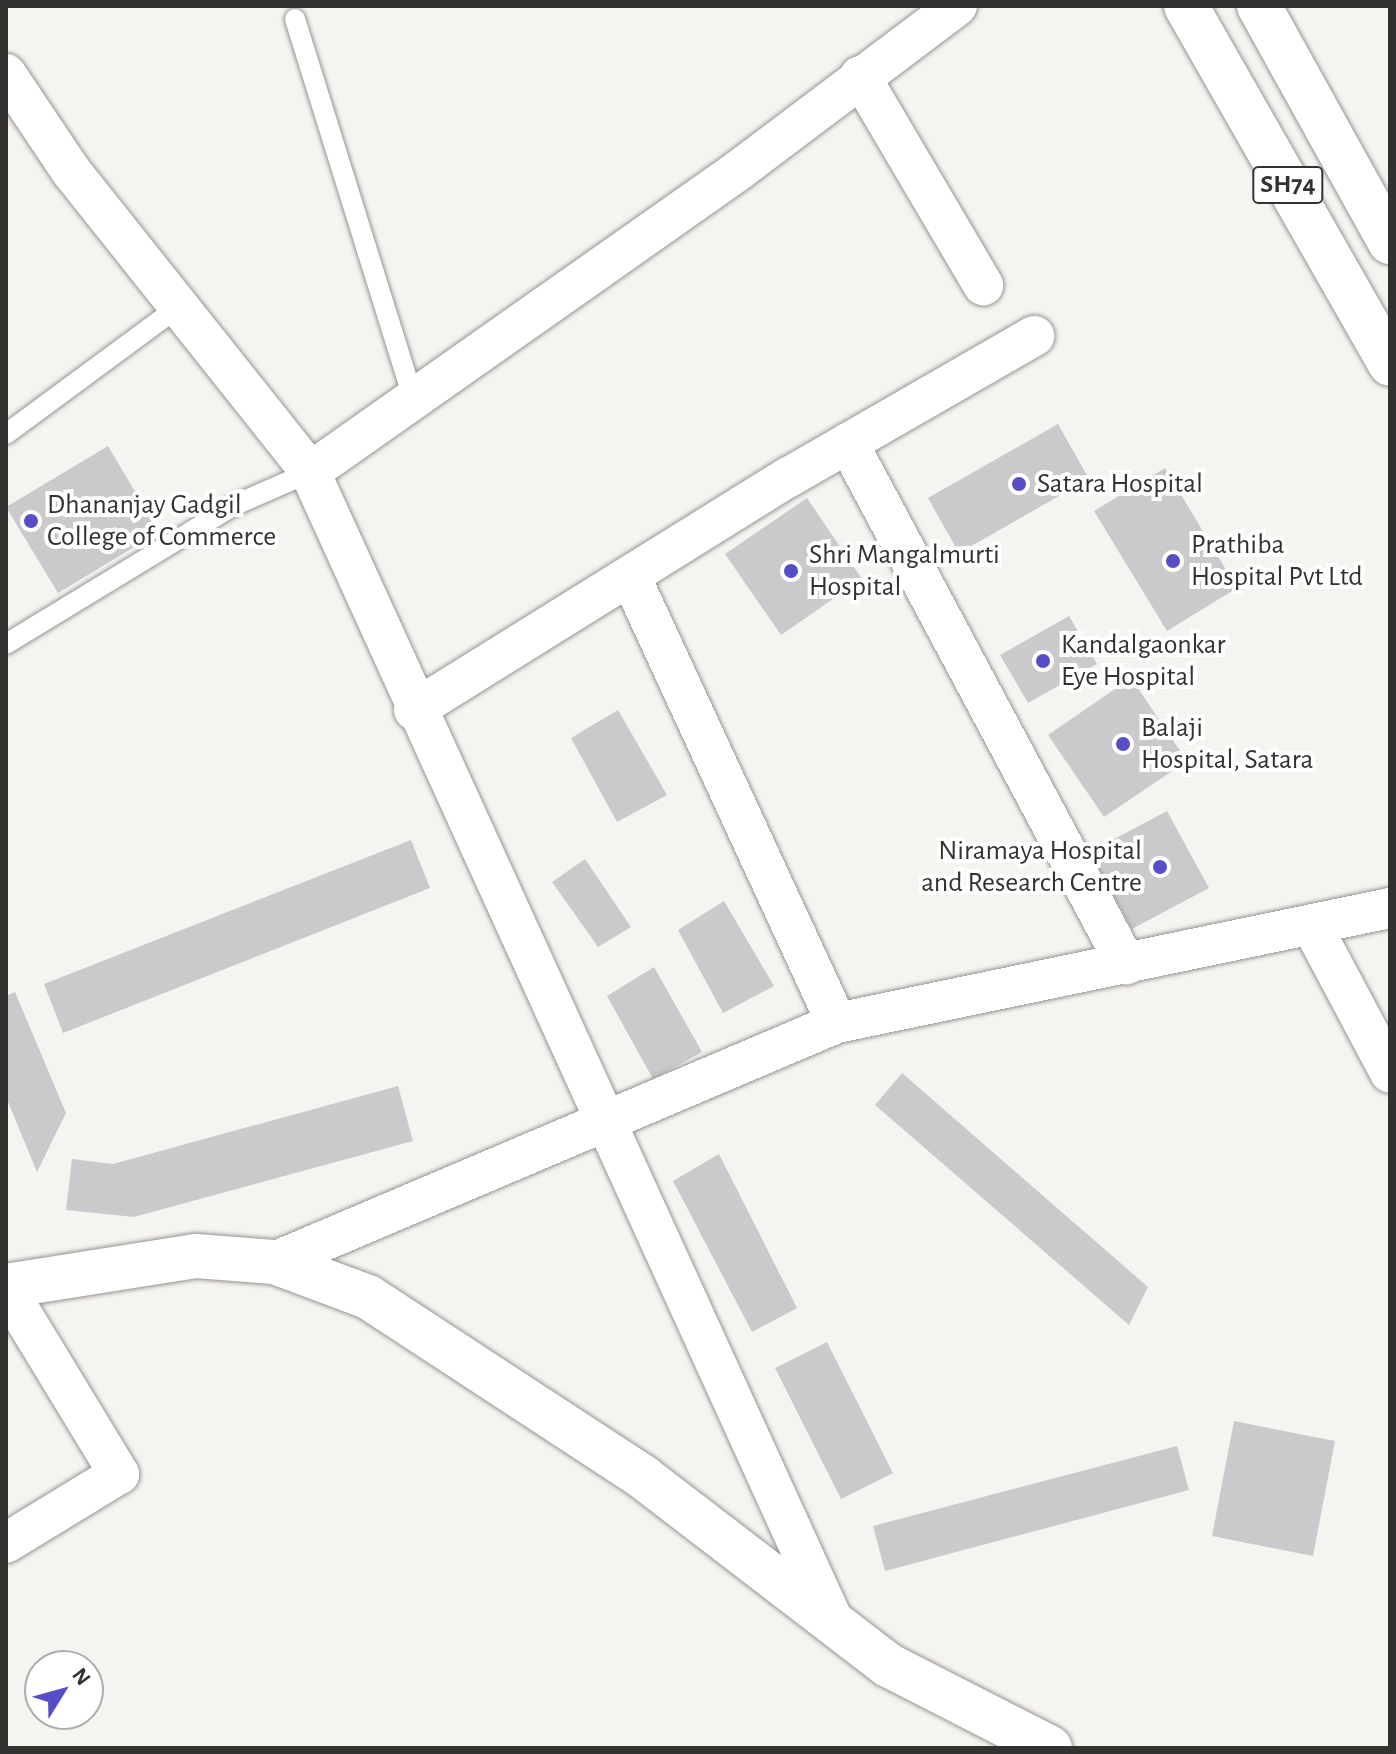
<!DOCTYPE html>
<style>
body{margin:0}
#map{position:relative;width:1396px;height:1754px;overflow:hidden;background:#f6f4f1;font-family:"Alegreya Sans",sans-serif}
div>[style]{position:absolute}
.building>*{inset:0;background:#cbc9cc}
.roads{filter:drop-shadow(0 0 2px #969492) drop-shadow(0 0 2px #969492)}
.service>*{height:20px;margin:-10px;padding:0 10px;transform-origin:10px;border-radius:10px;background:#fff}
.minor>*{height:40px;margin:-20px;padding:0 20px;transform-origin:20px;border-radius:20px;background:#fff}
.tertiary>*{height:44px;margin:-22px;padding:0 22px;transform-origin:22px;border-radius:22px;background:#fff}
.primary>*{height:44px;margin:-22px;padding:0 22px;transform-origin:22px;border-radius:22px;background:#fff}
.dots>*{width:22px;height:22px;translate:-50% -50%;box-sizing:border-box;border:4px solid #fff;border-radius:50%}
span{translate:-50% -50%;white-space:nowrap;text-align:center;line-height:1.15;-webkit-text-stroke:8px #fff;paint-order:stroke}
.shield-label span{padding:2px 6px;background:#fff;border:2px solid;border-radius:6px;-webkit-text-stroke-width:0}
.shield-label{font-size:26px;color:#333231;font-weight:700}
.poi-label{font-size:28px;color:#333231}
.left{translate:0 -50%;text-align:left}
.right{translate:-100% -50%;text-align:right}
.frame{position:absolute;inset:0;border:8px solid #333231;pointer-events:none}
.north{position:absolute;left:24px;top:1650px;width:80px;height:80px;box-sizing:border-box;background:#fff;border:2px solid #adadad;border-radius:50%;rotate:53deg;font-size:22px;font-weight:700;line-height:32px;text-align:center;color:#333231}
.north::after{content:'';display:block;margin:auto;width:28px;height:36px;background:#574dc4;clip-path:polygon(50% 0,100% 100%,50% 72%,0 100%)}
</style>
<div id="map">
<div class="building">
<i style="clip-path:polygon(1058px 424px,1089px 479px,959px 553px,928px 498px)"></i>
<i style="clip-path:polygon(108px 446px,159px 532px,58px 593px,6px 507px)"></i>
<i style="clip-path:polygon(1165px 468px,1237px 588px,1167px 631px,1094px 511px)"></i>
<i style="clip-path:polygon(807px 498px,862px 579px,781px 635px,725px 554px)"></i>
<i style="clip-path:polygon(1069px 616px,1097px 664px,1028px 703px,1000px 655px)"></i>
<i style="clip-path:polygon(1131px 678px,1187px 761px,1104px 817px,1048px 735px)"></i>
<i style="clip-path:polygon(618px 710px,667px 795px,617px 822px,571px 738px)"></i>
<i style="clip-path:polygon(1167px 811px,1209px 888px,1132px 929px,1090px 852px)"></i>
<i style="clip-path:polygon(411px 840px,430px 888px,63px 1033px,44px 984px)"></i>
<i style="clip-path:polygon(585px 859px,631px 927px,598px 947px,552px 882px)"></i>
<i style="clip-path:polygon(724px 901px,774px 986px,723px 1013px,678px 930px)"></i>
<i style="clip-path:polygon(654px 967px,702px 1052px,653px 1079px,607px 996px)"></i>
<i style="clip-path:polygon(15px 992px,66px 1113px,37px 1172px,6px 1097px,6px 996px)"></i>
<i style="clip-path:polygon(902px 1073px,1148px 1287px,1129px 1325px,875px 1105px)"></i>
<i style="clip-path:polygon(398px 1086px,413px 1141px,134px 1217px,66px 1210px,72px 1159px,113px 1164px)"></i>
<i style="clip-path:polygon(719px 1154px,797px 1308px,752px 1332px,673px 1181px)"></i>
<i style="clip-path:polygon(827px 1342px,893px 1473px,841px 1499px,775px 1368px)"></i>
<i style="clip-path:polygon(1234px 1421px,1335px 1441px,1313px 1556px,1212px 1536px)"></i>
<i style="clip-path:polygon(1177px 1446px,1189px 1490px,885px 1571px,873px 1526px)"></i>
</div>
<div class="roads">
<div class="service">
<i style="left:295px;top:19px;width:397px;rotate:72.7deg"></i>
<i style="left:6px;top:434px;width:212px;rotate:-36.4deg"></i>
<i style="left:6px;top:644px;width:268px;rotate:-31.3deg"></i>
<i style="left:235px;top:505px;width:82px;rotate:-23.7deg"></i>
</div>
<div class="minor">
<i style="left:6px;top:74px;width:117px;rotate:56.2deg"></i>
<i style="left:71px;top:171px;width:384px;rotate:51.5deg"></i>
<i style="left:310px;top:472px;width:1265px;rotate:65.52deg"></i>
<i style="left:860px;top:76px;width:243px;rotate:59.5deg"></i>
<i style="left:848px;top:443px;width:591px;rotate:61.92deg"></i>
<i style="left:310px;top:472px;width:525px;rotate:-35.14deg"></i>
<i style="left:739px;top:170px;width:273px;rotate:-37deg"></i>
<i style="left:632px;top:580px;width:488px;rotate:65.2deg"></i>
<i style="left:414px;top:710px;width:441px;rotate:-31.9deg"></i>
<i style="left:789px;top:477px;width:283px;rotate:-29.9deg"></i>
<i style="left:1312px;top:926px;width:166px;rotate:62deg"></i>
<i style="left:274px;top:1262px;width:612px;rotate:-23deg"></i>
<i style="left:837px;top:1023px;width:565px;rotate:-11.75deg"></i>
<i style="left:6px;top:1288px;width:218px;rotate:58.7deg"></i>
<i style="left:119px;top:1474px;width:132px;rotate:148.6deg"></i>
</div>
<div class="tertiary">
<i style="left:6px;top:1286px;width:192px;rotate:-9deg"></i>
<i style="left:196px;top:1256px;width:78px;rotate:4.4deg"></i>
<i style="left:274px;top:1262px;width:100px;rotate:20.4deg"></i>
<i style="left:368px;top:1297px;width:329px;rotate:33.2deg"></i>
<i style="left:643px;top:1477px;width:309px;rotate:37.5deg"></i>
<i style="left:888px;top:1665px;width:182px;rotate:27.1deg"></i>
</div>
<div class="primary">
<i style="left:1186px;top:6px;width:412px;rotate:60.3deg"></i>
<i style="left:1259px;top:6px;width:270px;rotate:61deg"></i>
</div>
</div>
<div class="dots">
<i style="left:1019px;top:484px;background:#574dc4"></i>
<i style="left:31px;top:521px;background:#574dc4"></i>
<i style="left:1173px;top:561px;background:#574dc4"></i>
<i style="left:791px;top:571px;background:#574dc4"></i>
<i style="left:1043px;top:661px;background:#574dc4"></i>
<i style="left:1123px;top:744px;background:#574dc4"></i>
<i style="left:1160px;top:867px;background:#574dc4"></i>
</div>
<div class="shield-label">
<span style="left:1288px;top:185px">SH74</span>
</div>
<div class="poi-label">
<span class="left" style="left:1037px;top:484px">Satara Hospital</span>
<span class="left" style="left:47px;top:521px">Dhananjay Gadgil<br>College of Commerce</span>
<span class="left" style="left:1191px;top:561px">Prathiba<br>Hospital Pvt Ltd</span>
<span class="left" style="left:809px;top:571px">Shri Mangalmurti<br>Hospital</span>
<span class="left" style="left:1061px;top:661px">Kandalgaonkar<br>Eye Hospital</span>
<span class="left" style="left:1141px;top:744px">Balaji<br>Hospital, Satara</span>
<span class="right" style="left:1142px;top:867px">Niramaya Hospital<br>and Research Centre</span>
</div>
<div class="frame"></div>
<div class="north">N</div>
</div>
